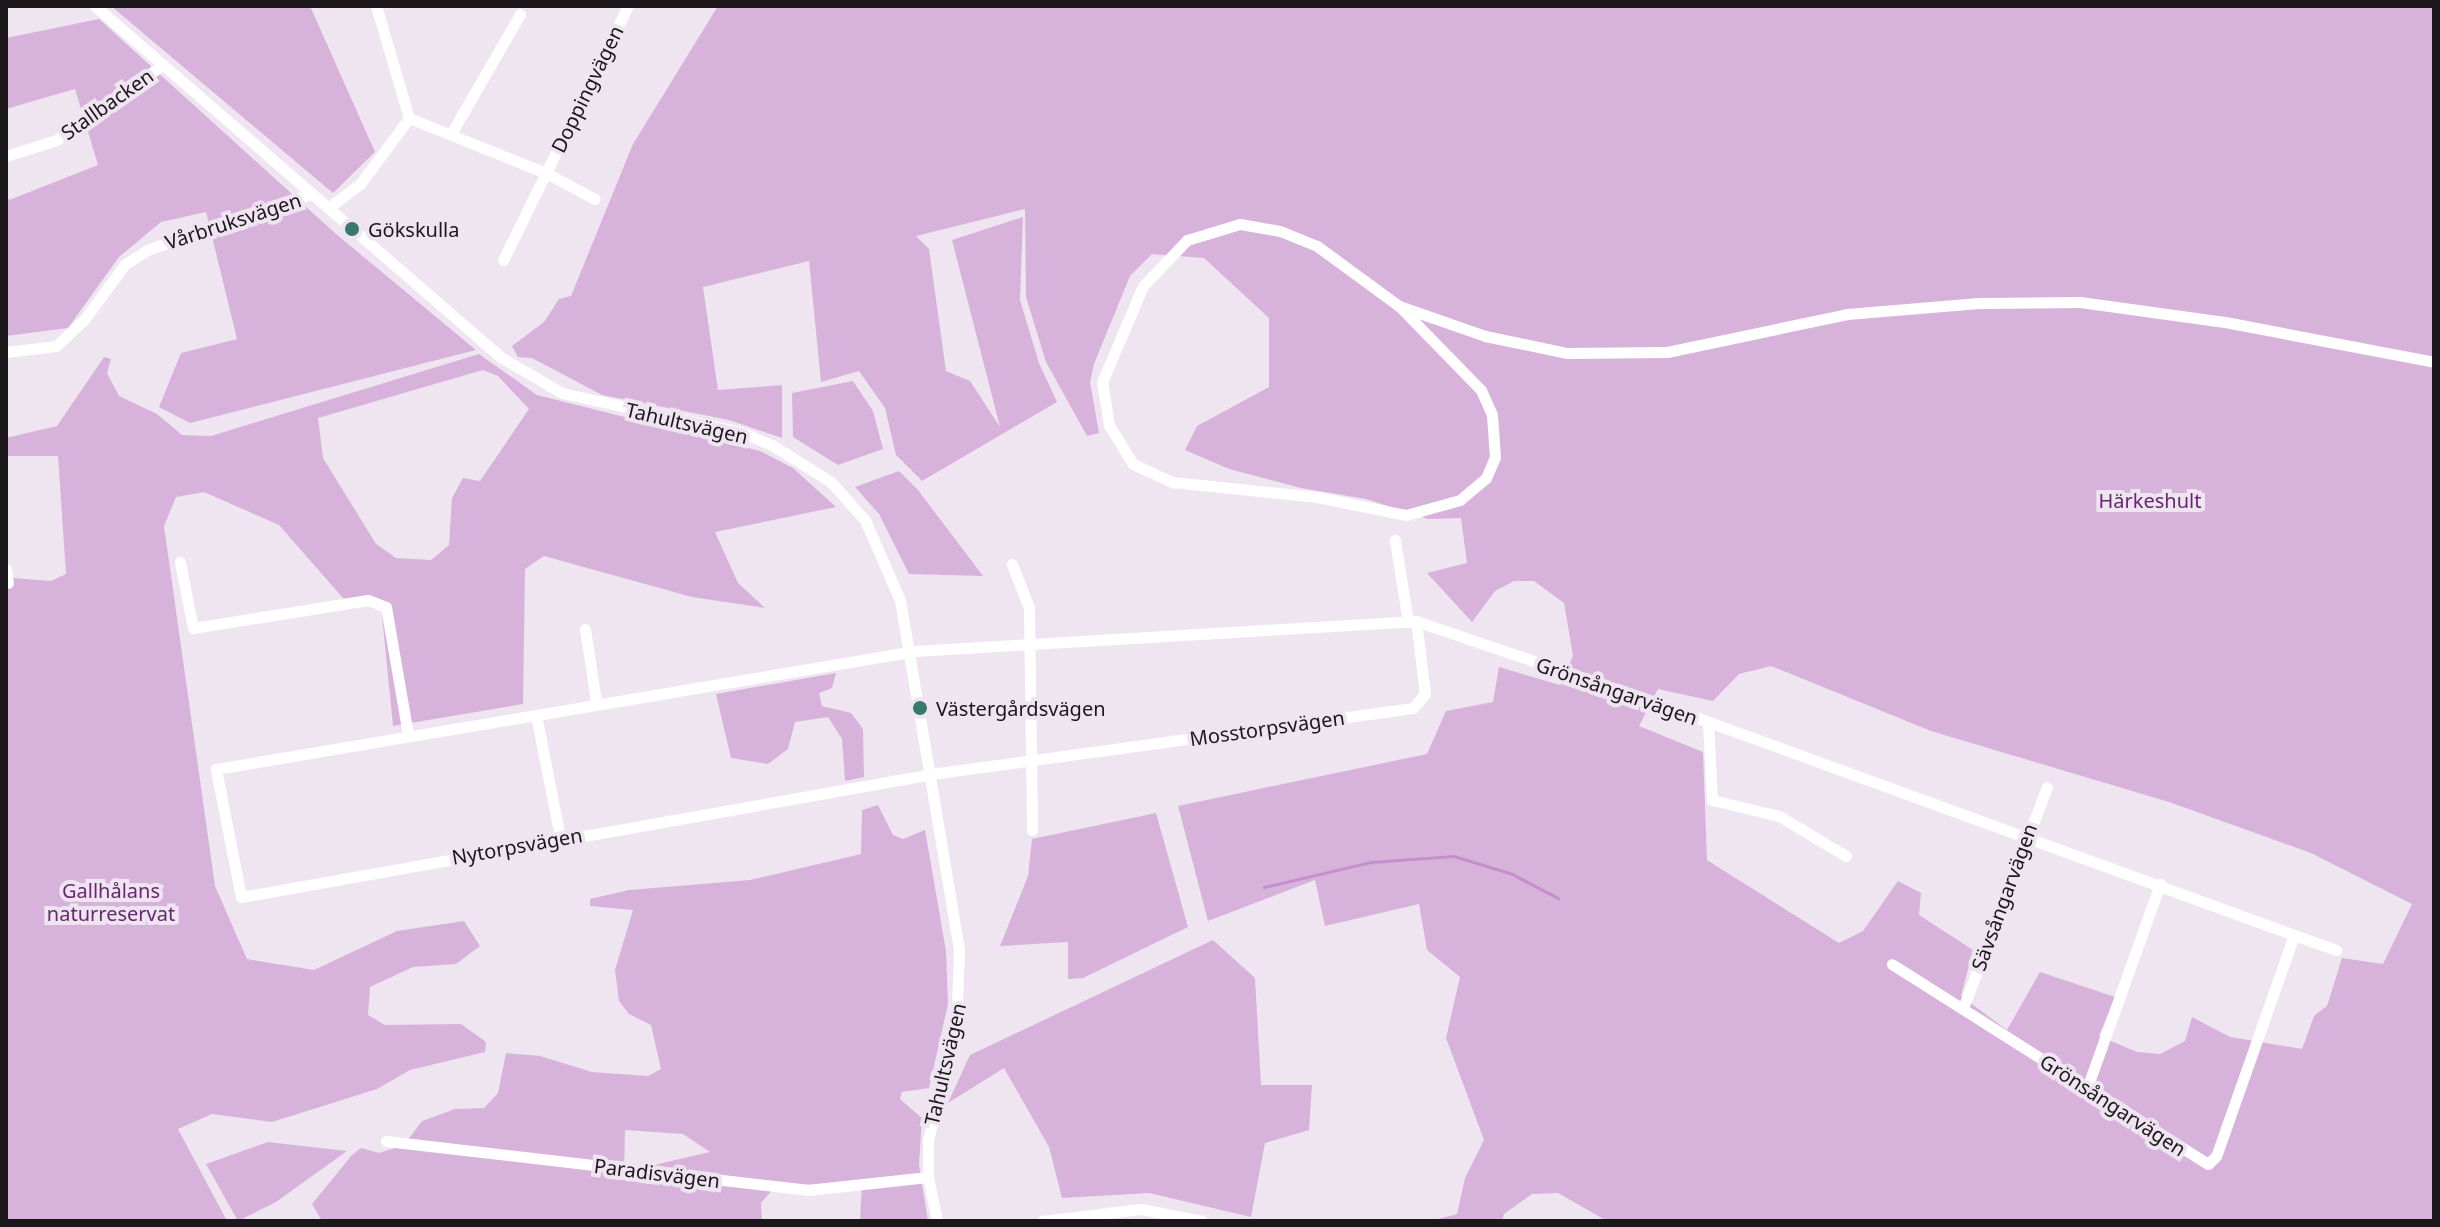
<!DOCTYPE html>
<meta charset="utf-8">
<style>
body{margin:0}
#map{position:relative;width:2440px;height:1227px;overflow:hidden;background:#efe5f1;font-family:"Noto Sans",sans-serif}
div>[style]{position:absolute}
.green>*{inset:0;background:#d7b3dc}
.stream>*{height:3px;margin:-1.5px;padding:0 1.5px;transform-origin:1.5px;border-radius:1.5px;background:#c48fcc}
.minor>*{height:11px;margin:-5.5px;padding:0 5.5px;transform-origin:5.5px;border-radius:5.5px;background:#fff}
.dots>*{width:22px;height:22px;translate:-50% -50%;box-sizing:border-box;border:4px solid #efe5f1;border-radius:50%}
span{translate:-50% -50%;white-space:nowrap;text-align:center;line-height:1.15;-webkit-text-stroke:8px #efe5f1;paint-order:stroke}
.street-label{font-size:20px;color:#1b171b}
.poi-label{font-size:20px;color:#1b171b}
.left{translate:0 -50%;text-align:left}
.park-label{font-size:20px;color:#662770}
.frame{position:absolute;inset:0;border:8px solid #1b171b;pointer-events:none}
</style>
<div id="map">
<div class="green">
<i style="clip-path:polygon(111px 6px,310px 6px,375px 152px,333px 193px)"></i>
<i style="clip-path:polygon(evenodd,718px 6px,2434px 6px,2434px 1221px,1607px 1221px,1558px 1193px,1532px 1194px,1504px 1214px,1502px 1221px,1431px 1221px,1457px 1214px,1465px 1178px,1484px 1140px,1446px 1038px,1460px 977px,1427px 950px,1419px 904px,1325px 926px,1315px 880px,1208px 921px,1178px 806px,1427px 754px,1446px 711px,1493px 702px,1499px 667px,1560px 685px,1573px 656px,1564px 603px,1534px 581px,1514px 581px,1495px 591px,1472px 622px,1427px 573px,1467px 563px,1461px 518px,1428px 519px,1366px 499px,1301px 488px,1229px 469px,1185px 450px,1197px 426px,1269px 387px,1269px 318px,1204px 258px,1152px 254px,1130px 276px,1094px 364px,1090px 382px,1099px 433px,1087px 436px,1046px 362px,1026px 297px,1025px 209px,916px 236px,929px 249px,946px 371px,970px 381px,1000px 427px,952px 240px,1023px 217px,1020px 300px,1039px 363px,1057px 402px,922px 481px,896px 455px,885px 408px,859px 371px,821px 382px,809px 261px,703px 287px,718px 390px,782px 385px,782px 438px,729px 420px,602px 395px,532px 358px,518px 357px,512px 346px,544px 322px,559px 299px,571px 296px,633px 144px,718px 6px,1771px 666px,1931px 731px,2169px 802px,2311px 853px,2412px 904px,2383px 964px,2342px 958px,2327px 1006px,2314px 1016px,2302px 1049px,2230px 1037px,2192px 1017px,2185px 1041px,2160px 1054px,2137px 1052px,2099px 1036px,2115px 997px,2040px 972px,2007px 1030px,1961px 996px,1973px 950px,1919px 915px,1921px 893px,1898px 881px,1863px 931px,1839px 943px,1707px 860px,1703px 752px,1639px 726px,1658px 689px,1713px 701px,1739px 674px,1771px 666px)"></i>
<i style="clip-path:polygon(99px 19px,336px 234px,476px 350px,190px 423px,159px 407px,181px 353px,237px 339px,206px 212px,161px 222px,119px 257px,68px 328px,6px 336px,6px 194px,9px 200px,98px 165px,75px 89px,6px 109px,6px 38px)"></i>
<i style="clip-path:polygon(evenodd,479px 354px,537px 395px,760px 451px,793px 468px,836px 507px,715px 532px,738px 583px,765px 608px,692px 597px,544px 556px,525px 569px,523px 704px,393px 726px,381px 605px,350px 606px,279px 525px,204px 492px,176px 497px,164px 526px,215px 886px,247px 959px,314px 970px,397px 931px,464px 921px,480px 946px,456px 964px,413px 967px,370px 987px,368px 1015px,385px 1025px,461px 1024px,486px 1042px,485px 1052px,410px 1070px,377px 1089px,272px 1122px,212px 1114px,178px 1129px,227px 1221px,6px 1221px,6px 570px,13px 578px,51px 581px,66px 574px,58px 456px,6px 456px,6px 438px,57px 426px,104px 357px,111px 359px,107px 373px,119px 396px,157px 414px,182px 435px,211px 436px,479px 354px,483px 370px,498px 376px,529px 409px,480px 481px,463px 478px,452px 498px,449px 545px,431px 560px,396px 558px,376px 544px,323px 458px,318px 418px,483px 370px)"></i>
<i style="clip-path:polygon(853px 381px,873px 411px,883px 449px,838px 465px,793px 437px,792px 393px)"></i>
<i style="clip-path:polygon(899px 471px,918px 490px,983px 576px,909px 574px,879px 514px,855px 487px)"></i>
<i style="clip-path:polygon(836px 673px,832px 688px,819px 693px,822px 706px,851px 713px,863px 729px,864px 777px,845px 781px,842px 739px,828px 717px,795px 722px,788px 749px,768px 764px,731px 758px,716px 694px)"></i>
<i style="clip-path:polygon(evenodd,878px 805px,893px 835px,903px 839px,925px 830px,946px 951px,948px 1004px,929px 1088px,902px 1092px,900px 1099px,922px 1118px,919px 1165px,928px 1221px,860px 1221px,862px 1183px,776px 1186px,761px 1203px,762px 1221px,322px 1221px,312px 1204px,352px 1155px,361px 1148px,379px 1153px,404px 1145px,422px 1121px,455px 1109px,484px 1108px,498px 1093px,506px 1053px,540px 1056px,592px 1072px,648px 1076px,661px 1069px,651px 1025px,629px 1014px,619px 1001px,615px 970px,633px 910px,590px 906px,590px 899px,629px 890px,750px 880px,861px 854px,862px 810px,878px 805px,625px 1130px,683px 1134px,710px 1152px,632px 1170px,639px 1177px,624px 1175px,625px 1130px)"></i>
<i style="clip-path:polygon(1156px 813px,1188px 927px,1083px 978px,1068px 979px,1068px 942px,1000px 946px,1028px 876px,1032px 839px)"></i>
<i style="clip-path:polygon(1213px 940px,1255px 978px,1261px 1085px,1312px 1085px,1309px 1130px,1265px 1143px,1251px 1217px,1149px 1193px,1062px 1198px,1049px 1147px,1004px 1068px,948px 1103px,970px 1055px)"></i>
<i style="clip-path:polygon(268px 1142px,347px 1151px,276px 1202px,238px 1221px,206px 1164px)"></i>
</div>
<div class="stream">
<i style="left:1264px;top:887px;width:110px;rotate:-13.2deg"></i>
<i style="left:1371px;top:862px;width:83px;rotate:-4.1deg"></i>
<i style="left:1454px;top:856px;width:61px;rotate:17.2deg"></i>
<i style="left:1512px;top:874px;width:52px;rotate:27.6deg"></i>
</div>
<div class="minor">
<i style="left:95px;top:6px;width:538px;rotate:40.86deg"></i>
<i style="left:502px;top:358px;width:69px;rotate:30.3deg"></i>
<i style="left:562px;top:393px;width:183px;rotate:12.3deg"></i>
<i style="left:741px;top:432px;width:34px;rotate:23deg"></i>
<i style="left:772px;top:445px;width:70px;rotate:32.1deg"></i>
<i style="left:831px;top:482px;width:51px;rotate:48.2deg"></i>
<i style="left:865px;top:520px;width:87px;rotate:66.4deg"></i>
<i style="left:900px;top:600px;width:354px;rotate:80.4deg"></i>
<i style="left:959px;top:949px;width:80px;rotate:92.1deg"></i>
<i style="left:956px;top:1029px;width:114px;rotate:104.2deg"></i>
<i style="left:928px;top:1140px;width:37px;rotate:90deg"></i>
<i style="left:928px;top:1177px;width:45px;rotate:78.4deg"></i>
<i style="left:409px;top:118px;width:148px;rotate:21.9deg"></i>
<i style="left:546px;top:173px;width:55px;rotate:28deg"></i>
<i style="left:452px;top:132px;width:136px;rotate:-60deg"></i>
<i style="left:6px;top:156px;width:52px;rotate:-17.7deg"></i>
<i style="left:56px;top:140px;width:128px;rotate:-35.2deg"></i>
<i style="left:328px;top:208px;width:40px;rotate:-37deg"></i>
<i style="left:360px;top:184px;width:82px;rotate:-53.4deg"></i>
<i style="left:409px;top:118px;width:117px;rotate:-106.4deg"></i>
<i style="left:503px;top:260px;width:283px;rotate:-63.8deg"></i>
<i style="left:1399px;top:306px;width:117px;rotate:45.7deg"></i>
<i style="left:1481px;top:390px;width:27px;rotate:66deg"></i>
<i style="left:1492px;top:415px;width:42px;rotate:85.9deg"></i>
<i style="left:1495px;top:457px;width:23px;rotate:113deg"></i>
<i style="left:1486px;top:478px;width:34px;rotate:140deg"></i>
<i style="left:1460px;top:500px;width:56px;rotate:164.5deg"></i>
<i style="left:1406px;top:515px;width:91px;rotate:-168.6deg"></i>
<i style="left:1317px;top:497px;width:146px;rotate:-174.1deg"></i>
<i style="left:1172px;top:482px;width:43px;rotate:-155.2deg"></i>
<i style="left:1133px;top:464px;width:46px;rotate:-121.6deg"></i>
<i style="left:1109px;top:425px;width:44px;rotate:-99.2deg"></i>
<i style="left:1102px;top:382px;width:104px;rotate:-66.9deg"></i>
<i style="left:1143px;top:286px;width:64px;rotate:-46.3deg"></i>
<i style="left:1187px;top:240px;width:55px;rotate:-16.8deg"></i>
<i style="left:1240px;top:224px;width:41px;rotate:9.9deg"></i>
<i style="left:1280px;top:231px;width:40px;rotate:22deg"></i>
<i style="left:1317px;top:246px;width:102px;rotate:36.2deg"></i>
<i style="left:1399px;top:306px;width:91px;rotate:19.2deg"></i>
<i style="left:1485px;top:336px;width:84px;rotate:11.7deg"></i>
<i style="left:1567px;top:353px;width:100px;rotate:-0.6deg"></i>
<i style="left:1667px;top:352px;width:184px;rotate:-11.9deg"></i>
<i style="left:1847px;top:314px;width:132px;rotate:-4.8deg"></i>
<i style="left:1979px;top:303px;width:101px;rotate:-0.6deg"></i>
<i style="left:2080px;top:302px;width:146px;rotate:7.9deg"></i>
<i style="left:2225px;top:322px;width:213px;rotate:10.8deg"></i>
<i style="left:6px;top:352px;width:50px;rotate:-6.8deg"></i>
<i style="left:56px;top:346px;width:38px;rotate:-43deg"></i>
<i style="left:84px;top:320px;width:69px;rotate:-53.8deg"></i>
<i style="left:125px;top:264px;width:26px;rotate:-32deg"></i>
<i style="left:147px;top:250px;width:173px;rotate:-18.9deg"></i>
<i style="left:1395px;top:540px;width:83px;rotate:81deg"></i>
<i style="left:180px;top:562px;width:67px;rotate:78.9deg"></i>
<i style="left:193px;top:628px;width:177px;rotate:-9.1deg"></i>
<i style="left:368px;top:600px;width:19px;rotate:21deg"></i>
<i style="left:386px;top:607px;width:130px;rotate:80.2deg"></i>
<i style="left:1012px;top:564px;width:47px;rotate:68.9deg"></i>
<i style="left:1029px;top:608px;width:222px;rotate:89.2deg"></i>
<i style="left:6px;top:569px;width:14px;rotate:82deg"></i>
<i style="left:1416px;top:621px;width:74px;rotate:83deg"></i>
<i style="left:1425px;top:694px;width:18px;rotate:131deg"></i>
<i style="left:1413px;top:708px;width:479px;rotate:172.2deg"></i>
<i style="left:938px;top:773px;width:708px;rotate:169.91deg"></i>
<i style="left:241px;top:897px;width:130px;rotate:-101.1deg"></i>
<i style="left:216px;top:769px;width:709px;rotate:-9.58deg"></i>
<i style="left:915px;top:651px;width:502px;rotate:-3.43deg"></i>
<i style="left:1416px;top:621px;width:263px;rotate:18.8deg"></i>
<i style="left:1665px;top:706px;width:669px;rotate:20.01deg"></i>
<i style="left:2294px;top:935px;width:234px;rotate:109.4deg"></i>
<i style="left:2216px;top:1156px;width:11px;rotate:135deg"></i>
<i style="left:2208px;top:1164px;width:374px;rotate:-147.7deg"></i>
<i style="left:585px;top:629px;width:73px;rotate:81.3deg"></i>
<i style="left:536px;top:715px;width:124px;rotate:78.9deg"></i>
<i style="left:1708px;top:723px;width:77px;rotate:87deg"></i>
<i style="left:1712px;top:800px;width:69px;rotate:13.4deg"></i>
<i style="left:1779px;top:816px;width:78px;rotate:30.8deg"></i>
<i style="left:2294px;top:935px;width:45px;rotate:19.7deg"></i>
<i style="left:1963px;top:1008px;width:236px;rotate:-69.2deg"></i>
<i style="left:2087px;top:1088px;width:217px;rotate:-70.3deg"></i>
<i style="left:386px;top:1141px;width:424px;rotate:6.6deg"></i>
<i style="left:807px;top:1190px;width:122px;rotate:-6.1deg"></i>
<i style="left:1042px;top:1221px;width:100px;rotate:-6.9deg"></i>
<i style="left:1141px;top:1209px;width:62px;rotate:11.1deg"></i>
</div>
<div class="dots">
<i style="left:352px;top:229px;background:#377a6c"></i>
<i style="left:920px;top:708px;background:#377a6c"></i>
</div>
<div class="street-label">
<span style="left:587px;top:89px;rotate:-64deg">Doppingvägen</span>
<span style="left:107px;top:104px;rotate:-35deg">Stallbacken</span>
<span style="left:233px;top:221px;rotate:-18deg">Vårbruksvägen</span>
<span style="left:687px;top:423px;rotate:13deg">Tahultsvägen</span>
<span style="left:1617px;top:691px;rotate:19deg">Grönsångarvägen</span>
<span style="left:1267px;top:728px;rotate:-8deg">Mosstorpsvägen</span>
<span style="left:517px;top:846px;rotate:-10deg">Nytorpsvägen</span>
<span style="left:2004px;top:897px;rotate:-70deg">Sävsångarvägen</span>
<span style="left:945px;top:1064px;rotate:-77deg">Tahultsvägen</span>
<span style="left:2113px;top:1105px;rotate:33deg">Grönsångarvägen</span>
<span style="left:657px;top:1173px;rotate:7deg">Paradisvägen</span>
</div>
<div class="poi-label">
<span class="left" style="left:368px;top:229px">Gökskulla</span>
<span class="left" style="left:936px;top:708px">Västergårdsvägen</span>
</div>
<div class="park-label">
<span style="left:2150px;top:500px">Härkeshult</span>
<span style="left:111px;top:902px">Gallhålans<br>naturreservat</span>
</div>
<div class="frame"></div>
</div>
